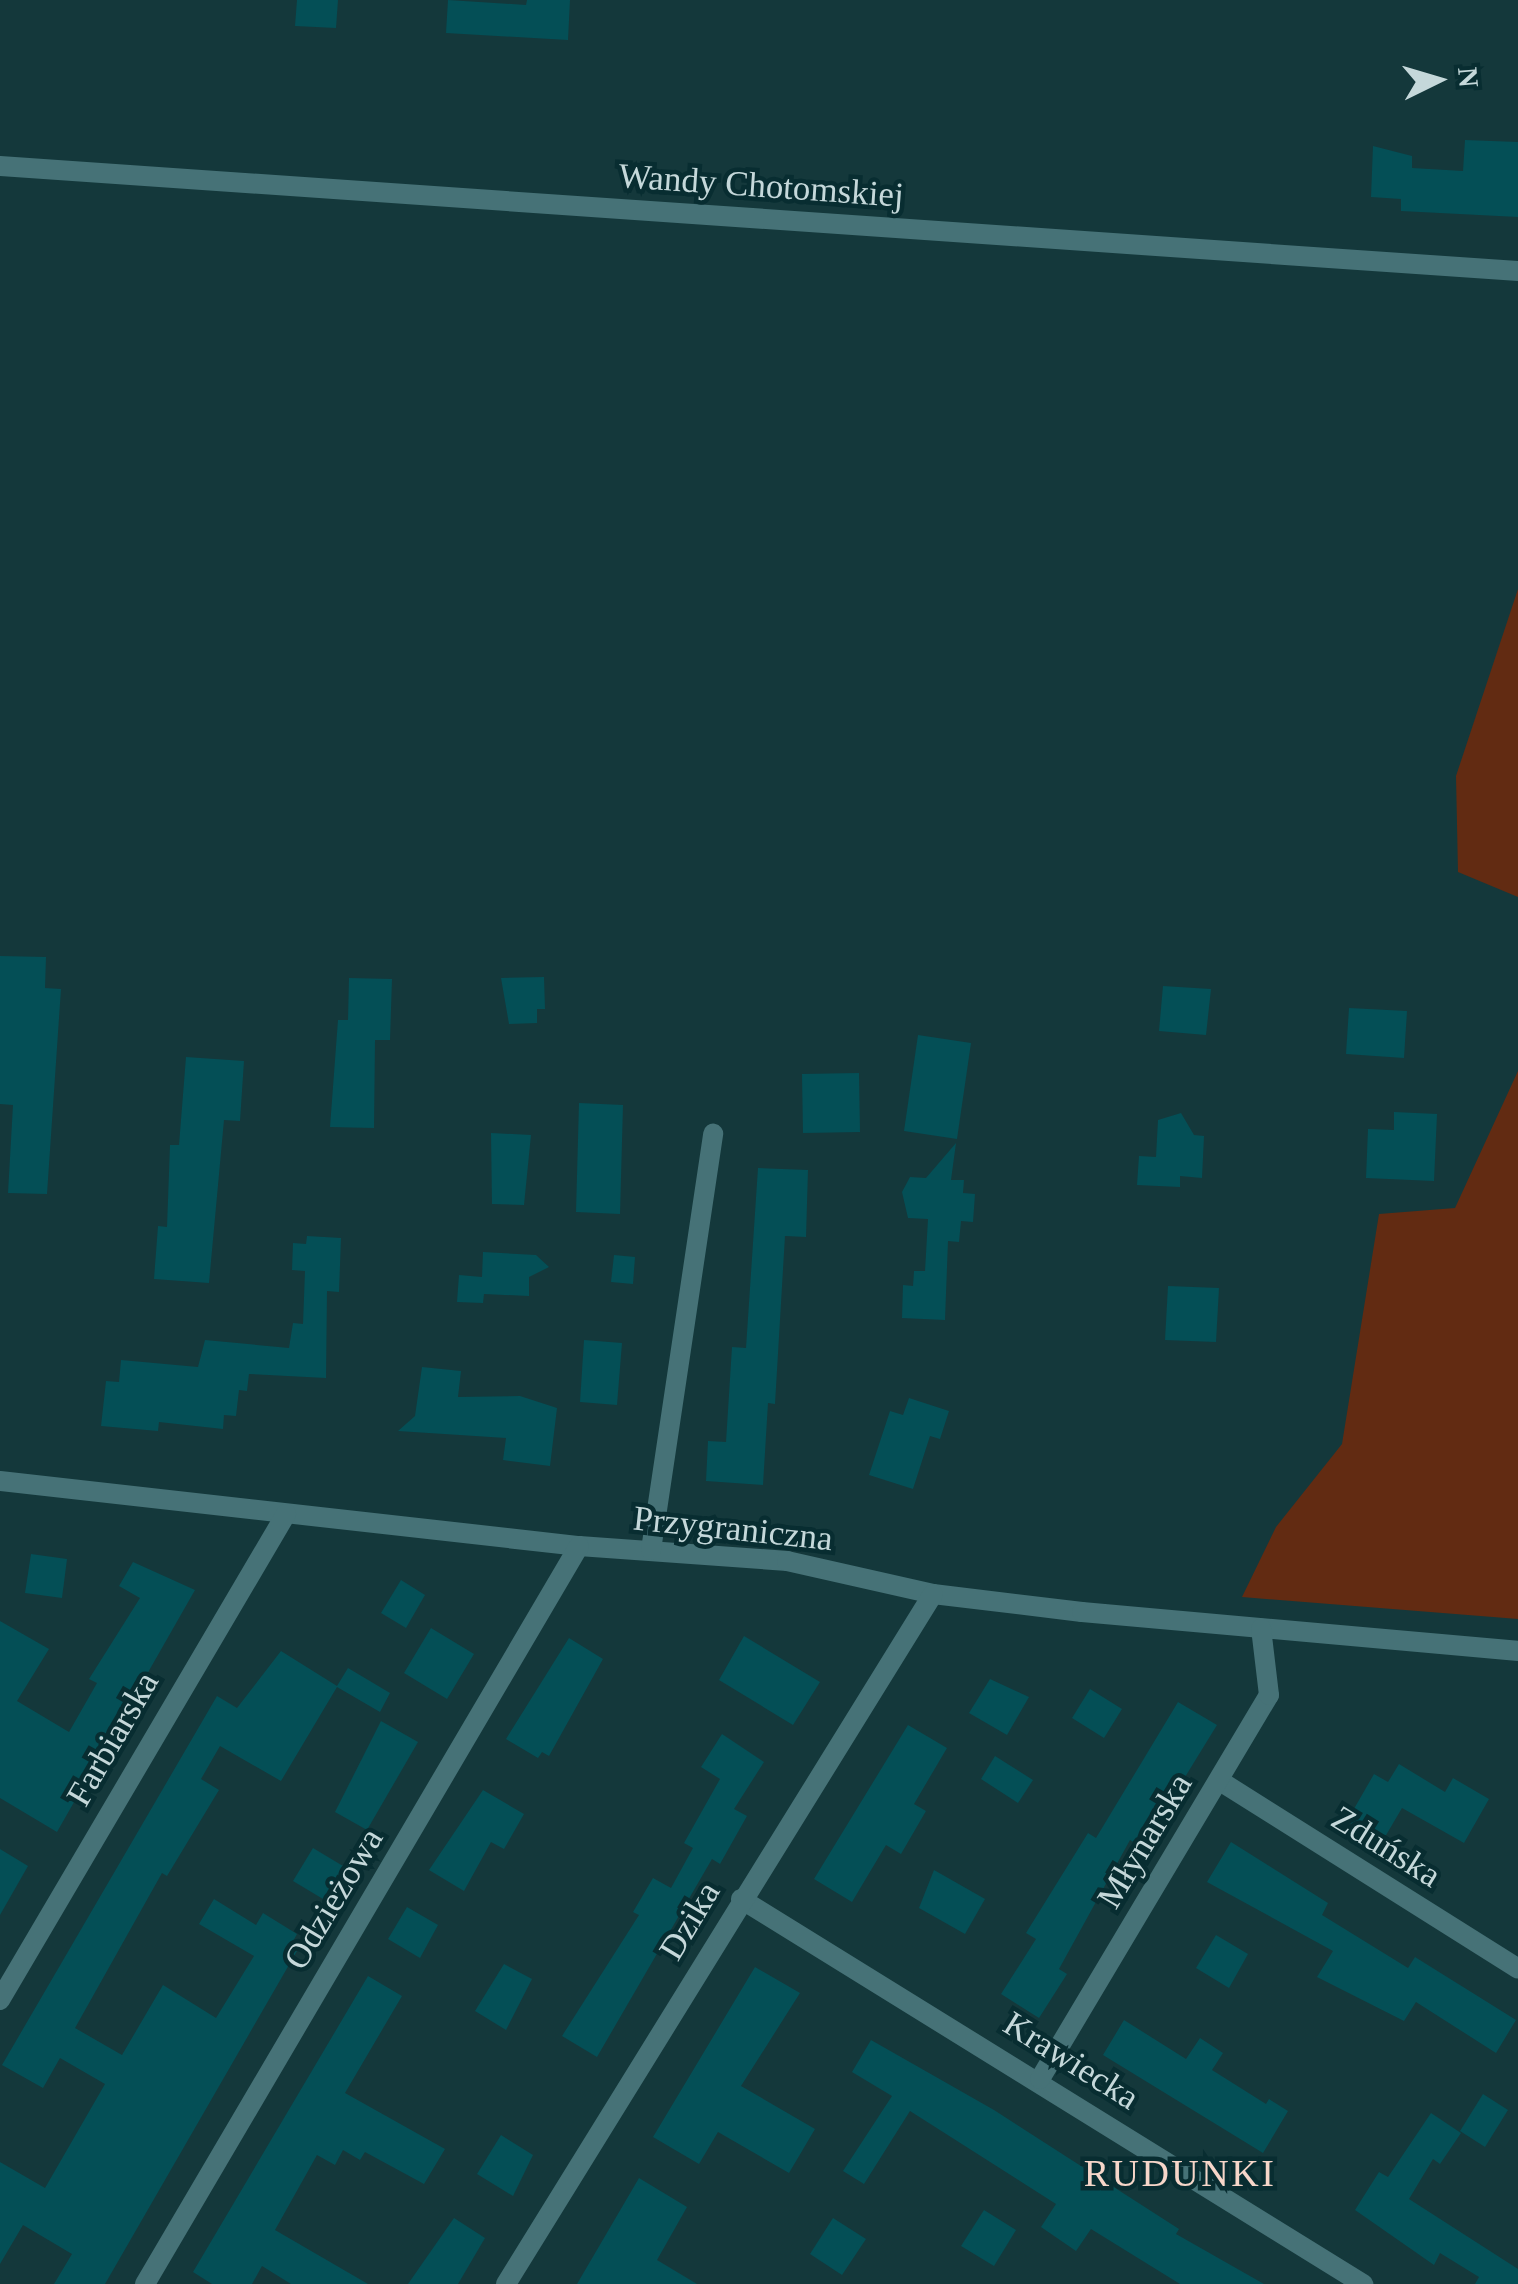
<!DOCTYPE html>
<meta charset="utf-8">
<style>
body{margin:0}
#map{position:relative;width:1518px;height:2284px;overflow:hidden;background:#14383b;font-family:Georgia,serif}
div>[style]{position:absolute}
.green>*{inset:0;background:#622b12}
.building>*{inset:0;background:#044f56}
.street>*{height:20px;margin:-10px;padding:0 10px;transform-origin:10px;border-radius:10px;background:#467277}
span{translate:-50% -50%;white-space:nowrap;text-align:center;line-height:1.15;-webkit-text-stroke:9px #082d31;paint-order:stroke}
.street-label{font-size:35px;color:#c5d8da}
.neighbourhood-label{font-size:38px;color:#f6d6c9;letter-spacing:2.5px}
.north{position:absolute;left:1388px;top:30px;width:100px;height:100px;-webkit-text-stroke:8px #082d31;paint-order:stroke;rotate:85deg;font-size:28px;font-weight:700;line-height:40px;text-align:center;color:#c5d8da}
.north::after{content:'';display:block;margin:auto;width:35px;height:45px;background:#c5d8da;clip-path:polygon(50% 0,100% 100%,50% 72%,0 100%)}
</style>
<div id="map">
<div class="green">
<i style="clip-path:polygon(1518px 589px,1518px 897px,1458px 872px,1456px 776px)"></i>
<i style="clip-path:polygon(1518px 1071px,1518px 1619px,1242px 1597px,1276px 1527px,1342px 1444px,1379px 1214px,1455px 1208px)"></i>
</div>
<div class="building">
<i style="clip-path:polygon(297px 0,338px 0,336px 28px,295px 26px)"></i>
<i style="clip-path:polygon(448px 0,526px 5px,527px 0,570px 0,568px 40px,446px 33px)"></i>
<i style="clip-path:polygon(1465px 140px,1518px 142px,1518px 217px,1401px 211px,1401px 199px,1371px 197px,1373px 146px,1412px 156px,1412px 168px,1463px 171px)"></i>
<i style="clip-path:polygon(0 956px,46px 957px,45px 988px,61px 989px,47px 1194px,8px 1193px,13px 1105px,0 1104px)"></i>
<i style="clip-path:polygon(544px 977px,545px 1009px,537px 1009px,537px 1023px,509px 1024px,501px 978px)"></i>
<i style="clip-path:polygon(349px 978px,392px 979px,390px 1040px,375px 1040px,374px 1128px,330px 1127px,338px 1020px,348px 1020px)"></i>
<i style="clip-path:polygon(1163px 986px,1211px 989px,1206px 1035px,1159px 1031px)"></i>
<i style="clip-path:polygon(1349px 1008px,1407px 1011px,1404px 1058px,1346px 1054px)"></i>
<i style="clip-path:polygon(918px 1035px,971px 1043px,957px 1139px,904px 1131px)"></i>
<i style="clip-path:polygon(186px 1057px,244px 1061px,240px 1121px,224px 1120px,209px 1283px,154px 1279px,158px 1226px,167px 1227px,170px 1145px,179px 1145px)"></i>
<i style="clip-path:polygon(859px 1073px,860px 1132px,803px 1133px,802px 1074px)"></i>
<i style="clip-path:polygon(579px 1103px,623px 1105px,620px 1214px,576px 1212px)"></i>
<i style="clip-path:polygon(1394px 1112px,1437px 1114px,1434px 1181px,1366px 1178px,1368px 1129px,1394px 1130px)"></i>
<i style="clip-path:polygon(1181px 1113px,1194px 1135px,1204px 1136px,1202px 1178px,1180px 1176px,1180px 1187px,1137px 1185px,1139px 1156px,1156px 1157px,1158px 1120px)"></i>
<i style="clip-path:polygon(491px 1133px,531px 1135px,524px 1205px,492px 1204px)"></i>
<i style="clip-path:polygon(956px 1143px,951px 1180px,964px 1180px,963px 1193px,975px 1194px,973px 1222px,961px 1221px,959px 1242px,948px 1241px,945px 1320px,902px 1318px,903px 1285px,913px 1286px,914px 1271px,925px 1271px,928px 1219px,908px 1218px,902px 1192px,910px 1177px,926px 1178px)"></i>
<i style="clip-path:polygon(758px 1168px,808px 1170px,806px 1237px,785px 1236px,775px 1404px,768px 1403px,763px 1485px,706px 1481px,708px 1441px,726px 1442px,732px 1347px,746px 1348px)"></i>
<i style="clip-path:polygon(307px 1236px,341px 1238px,339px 1292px,327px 1291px,326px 1378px,249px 1374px,247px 1391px,239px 1390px,236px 1416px,224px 1415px,223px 1429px,159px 1422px,158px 1431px,101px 1426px,106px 1381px,119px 1382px,121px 1360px,198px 1367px,205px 1340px,289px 1348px,293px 1323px,303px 1324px,305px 1271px,292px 1270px,293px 1243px,306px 1244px)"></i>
<i style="clip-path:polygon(483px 1252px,536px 1255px,549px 1267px,529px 1277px,529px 1296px,484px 1294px,483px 1303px,457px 1302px,459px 1275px,482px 1277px)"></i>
<i style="clip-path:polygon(614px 1255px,635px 1257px,633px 1284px,611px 1282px)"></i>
<i style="clip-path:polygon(1168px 1286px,1219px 1288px,1216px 1342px,1165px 1340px)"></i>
<i style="clip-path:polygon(584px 1340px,622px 1343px,617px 1405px,580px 1402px)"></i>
<i style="clip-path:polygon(422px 1367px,461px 1371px,458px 1397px,520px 1396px,557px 1408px,550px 1466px,503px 1460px,506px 1438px,398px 1431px,415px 1416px)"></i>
<i style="clip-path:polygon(909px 1398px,949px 1411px,940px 1439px,930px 1436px,913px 1489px,869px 1475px,890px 1411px,903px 1415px)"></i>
<i style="clip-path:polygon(31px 1554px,67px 1559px,62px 1598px,25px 1593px)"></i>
<i style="clip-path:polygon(133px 1562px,195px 1590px,57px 1832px,0 1798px,0 1621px,49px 1649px,17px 1701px,69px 1732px,97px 1683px,89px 1679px,140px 1598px,119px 1586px)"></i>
<i style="clip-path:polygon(401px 1580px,425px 1595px,406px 1628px,381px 1613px)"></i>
<i style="clip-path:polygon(431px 1628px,474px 1654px,447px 1699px,404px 1673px)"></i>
<i style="clip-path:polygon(744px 1636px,820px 1682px,793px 1725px,719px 1680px)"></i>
<i style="clip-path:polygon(569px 1638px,603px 1659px,549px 1756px,542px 1752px,538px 1758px,506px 1739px)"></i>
<i style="clip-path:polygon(281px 1651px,337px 1686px,348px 1668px,390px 1693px,380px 1712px,337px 1687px,281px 1781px,220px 1746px,201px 1779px,219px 1790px,167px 1876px,162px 1873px,75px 2028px,122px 2055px,163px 1985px,216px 2018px,254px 1956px,199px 1924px,214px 1899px,256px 1925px,263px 1913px,297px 1934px,290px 1947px,297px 1951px,105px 2284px,54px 2284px,72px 2254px,23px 2225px,0 2264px,0 2162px,45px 2188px,105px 2084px,60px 2058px,43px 2088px,2px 2065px,217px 1696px,237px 1708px)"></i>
<i style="clip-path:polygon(990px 1679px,1029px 1697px,1007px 1735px,969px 1713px)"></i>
<i style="clip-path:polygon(1090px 1689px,1122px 1709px,1104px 1738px,1072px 1718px)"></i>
<i style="clip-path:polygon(1178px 1702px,1217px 1725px,1142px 1847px,1130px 1840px,1059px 1969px,1067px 1974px,1039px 2018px,1001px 1994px,1036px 1939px,1026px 1933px,1088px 1833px,1096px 1838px)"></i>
<i style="clip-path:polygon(381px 1721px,418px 1742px,367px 1830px,335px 1812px)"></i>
<i style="clip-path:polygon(908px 1725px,947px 1748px,914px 1804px,926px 1811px,901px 1854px,886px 1845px,852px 1902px,814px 1879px)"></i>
<i style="clip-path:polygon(722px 1734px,764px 1762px,734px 1809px,747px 1816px,720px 1864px,712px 1859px,597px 2057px,562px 2036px,639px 1915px,633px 1912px,653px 1878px,671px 1888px,693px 1848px,684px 1843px,720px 1779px,701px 1767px)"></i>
<i style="clip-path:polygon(995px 1756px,1033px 1780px,1018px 1803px,981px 1779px)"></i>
<i style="clip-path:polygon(1399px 1764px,1445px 1792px,1453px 1778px,1489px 1799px,1464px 1843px,1402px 1808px,1382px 1842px,1347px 1821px,1374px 1774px,1388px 1782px)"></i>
<i style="clip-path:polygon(483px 1790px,524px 1814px,504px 1849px,491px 1842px,464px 1891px,429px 1870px)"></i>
<i style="clip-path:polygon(1231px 1842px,1328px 1903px,1322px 1915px,1408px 1968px,1415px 1957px,1516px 2020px,1496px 2053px,1416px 2002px,1404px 2021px,1317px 1977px,1333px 1951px,1207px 1882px)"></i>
<i style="clip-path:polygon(313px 1848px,348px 1869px,328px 1902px,293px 1881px)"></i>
<i style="clip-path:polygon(0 1849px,28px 1866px,0 1915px)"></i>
<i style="clip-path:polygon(934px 1870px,985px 1899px,965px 1934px,919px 1908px)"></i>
<i style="clip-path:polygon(407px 1907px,438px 1925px,420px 1958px,388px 1939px)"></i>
<i style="clip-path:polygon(1216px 1935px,1248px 1954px,1229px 1988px,1196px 1968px)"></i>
<i style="clip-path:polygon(504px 1964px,532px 1979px,506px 2030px,475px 2011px)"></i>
<i style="clip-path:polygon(755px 1967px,800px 1993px,741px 2086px,815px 2129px,789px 2173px,718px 2132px,699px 2164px,653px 2137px)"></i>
<i style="clip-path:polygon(368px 1976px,402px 1996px,345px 2093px,445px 2149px,424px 2184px,365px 2152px,360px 2160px,343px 2150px,335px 2165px,317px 2155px,275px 2230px,368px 2284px,291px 2284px,262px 2266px,252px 2284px,212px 2284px,193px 2272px)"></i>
<i style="clip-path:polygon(1124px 2020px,1186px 2059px,1200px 2038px,1223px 2053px,1212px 2070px,1266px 2104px,1269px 2099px,1288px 2111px,1263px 2153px,1103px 2055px)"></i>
<i style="clip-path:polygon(871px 2040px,994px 2110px,1179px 2229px,1176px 2234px,1264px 2284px,1180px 2284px,1091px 2229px,1076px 2251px,1041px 2227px,1056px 2204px,910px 2111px,864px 2184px,843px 2171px,892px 2096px,852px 2072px)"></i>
<i style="clip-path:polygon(1483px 2094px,1508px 2110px,1485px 2147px,1460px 2131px)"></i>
<i style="clip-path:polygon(1431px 2113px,1461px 2133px,1440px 2164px,1433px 2159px,1409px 2199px,1518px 2269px,1518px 2284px,1475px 2284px,1479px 2277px,1440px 2253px,1434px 2265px,1355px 2210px,1379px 2172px,1388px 2177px)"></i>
<i style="clip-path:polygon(501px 2135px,533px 2155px,513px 2196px,477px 2174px)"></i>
<i style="clip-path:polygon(639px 2178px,687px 2207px,657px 2260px,697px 2284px,577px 2284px)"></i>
<i style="clip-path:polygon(984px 2210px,1016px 2230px,994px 2266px,961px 2246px)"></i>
<i style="clip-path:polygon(454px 2218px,485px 2238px,458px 2284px,408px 2284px)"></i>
<i style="clip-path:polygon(833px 2218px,866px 2239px,842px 2275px,810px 2254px)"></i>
</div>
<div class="street">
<i style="left:0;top:166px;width:1522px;rotate:3.96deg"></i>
<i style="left:0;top:1481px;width:583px;rotate:6.41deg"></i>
<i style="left:579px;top:1546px;width:209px;rotate:4.1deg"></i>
<i style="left:787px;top:1561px;width:150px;rotate:12.7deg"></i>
<i style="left:933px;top:1594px;width:150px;rotate:6.9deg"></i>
<i style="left:1082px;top:1612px;width:438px;rotate:5.1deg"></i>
<i style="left:651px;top:1550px;width:421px;rotate:-81.5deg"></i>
<i style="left:1220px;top:1781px;width:352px;rotate:32.2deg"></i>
<i style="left:741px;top:1899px;width:732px;rotate:31.76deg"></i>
<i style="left:0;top:2000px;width:564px;rotate:-59.52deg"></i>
<i style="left:1040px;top:2079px;width:447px;rotate:-59.2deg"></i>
<i style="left:1269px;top:1695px;width:67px;rotate:-96.8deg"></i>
<i style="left:145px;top:2284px;width:856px;rotate:-59.54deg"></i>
<i style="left:506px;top:2284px;width:811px;rotate:-58.25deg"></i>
</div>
<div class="street-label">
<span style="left:761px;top:186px;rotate:4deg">Wandy Chotomskiej</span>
<span style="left:733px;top:1529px;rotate:6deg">Przygraniczna</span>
<span style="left:113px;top:1739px;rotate:-60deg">Farbiarska</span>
<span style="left:1145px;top:1841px;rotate:-59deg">Młynarska</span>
<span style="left:1386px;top:1847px;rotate:32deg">Zduńska</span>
<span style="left:334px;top:1899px;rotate:-59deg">Odzieżowa</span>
<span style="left:690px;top:1921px;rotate:-59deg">Dzika</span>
<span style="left:1071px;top:2061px;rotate:32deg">Krawiecka</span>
</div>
<div class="neighbourhood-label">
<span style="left:1180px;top:2174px">RUDUNKI</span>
</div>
<div class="north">N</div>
</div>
